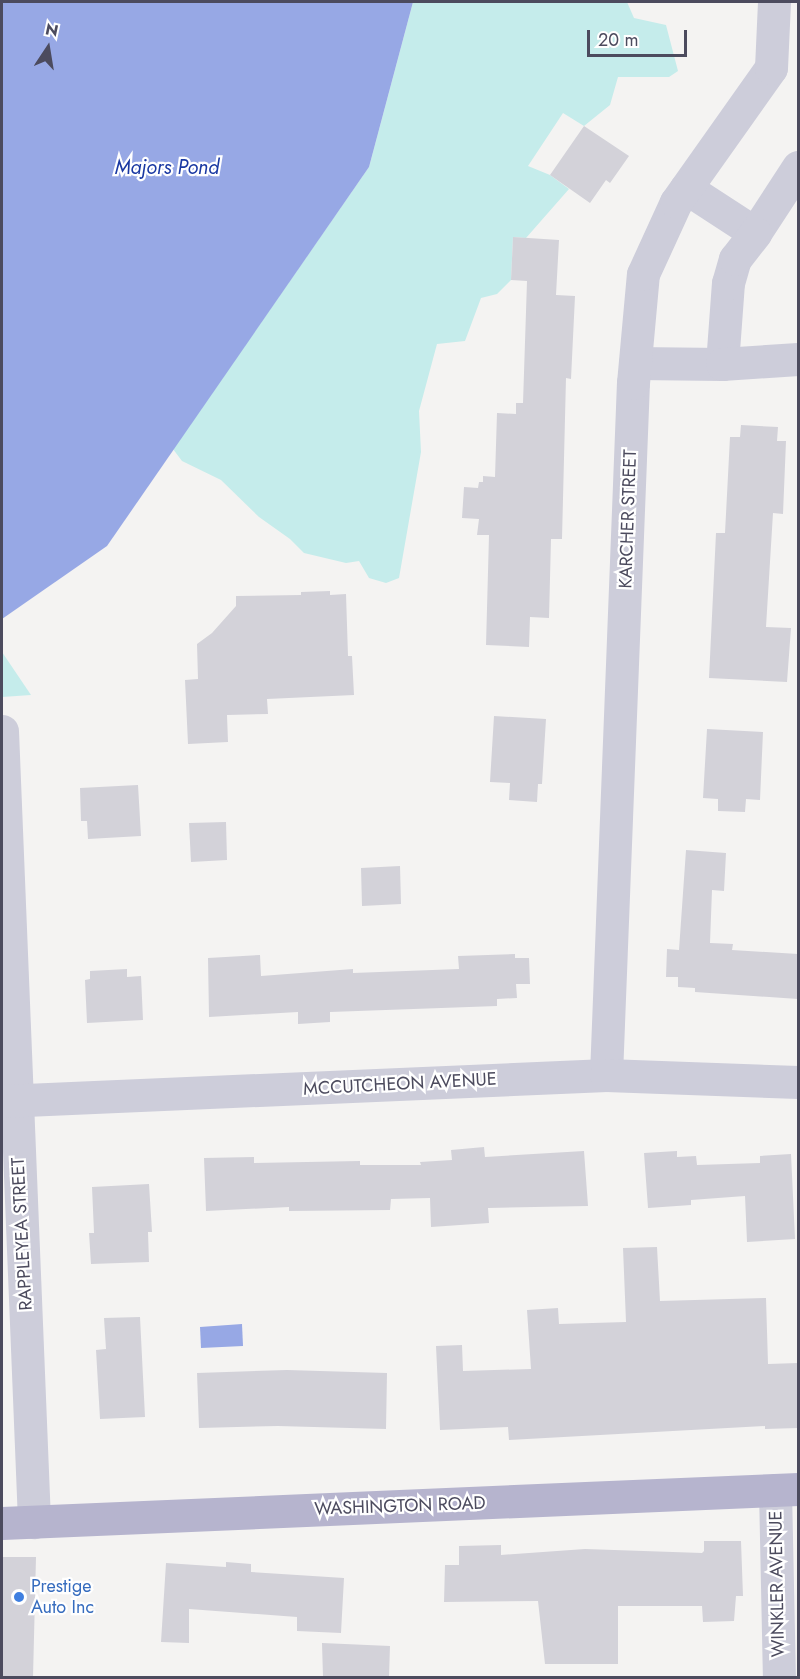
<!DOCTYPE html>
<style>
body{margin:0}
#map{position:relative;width:800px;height:1679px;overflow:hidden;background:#f4f3f2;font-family:Jost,sans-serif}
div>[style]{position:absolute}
.green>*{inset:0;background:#c5eceb}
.water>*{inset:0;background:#97a8e5}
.building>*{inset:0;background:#d3d2d9}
.minor>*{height:33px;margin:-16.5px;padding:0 16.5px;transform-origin:16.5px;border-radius:16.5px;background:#cdcdda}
.major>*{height:33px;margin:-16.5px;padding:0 16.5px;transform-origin:16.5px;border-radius:16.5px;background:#b6b4ce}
.dots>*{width:16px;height:16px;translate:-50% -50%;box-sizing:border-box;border:3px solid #fff;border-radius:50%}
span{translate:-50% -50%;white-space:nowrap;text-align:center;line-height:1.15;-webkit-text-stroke:4.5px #fff;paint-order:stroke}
.street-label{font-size:18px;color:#4c4b5e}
.shop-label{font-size:18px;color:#366cbe}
.left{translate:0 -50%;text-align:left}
.water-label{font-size:20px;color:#1938a2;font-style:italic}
.frame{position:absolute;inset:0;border:3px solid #4c4b5e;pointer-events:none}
.north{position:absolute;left:18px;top:18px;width:60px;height:60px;-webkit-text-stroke:4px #fff;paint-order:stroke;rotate:12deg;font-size:16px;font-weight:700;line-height:24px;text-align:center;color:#4c4b5e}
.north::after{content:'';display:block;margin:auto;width:21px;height:27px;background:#4c4b5e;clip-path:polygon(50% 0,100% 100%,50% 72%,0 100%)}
.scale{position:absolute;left:587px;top:30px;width:100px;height:27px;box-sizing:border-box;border:3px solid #4c4b5e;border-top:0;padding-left:8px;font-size:18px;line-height:21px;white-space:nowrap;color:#4c4b5e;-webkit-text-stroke:4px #fff;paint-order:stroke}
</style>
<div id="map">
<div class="green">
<i style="clip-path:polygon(413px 2px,627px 2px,634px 18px,666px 25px,678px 71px,669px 77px,618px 77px,610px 105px,584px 126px,563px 113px,528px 166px,550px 175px,569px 189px,526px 238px,513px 237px,511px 280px,497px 294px,481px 298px,465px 341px,437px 344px,419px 411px,421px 452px,399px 578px,386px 583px,369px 578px,359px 561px,346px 563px,304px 553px,290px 539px,259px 517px,221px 480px,182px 461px,173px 449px,369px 167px)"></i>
<i style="clip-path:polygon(2px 652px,31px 695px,2px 697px)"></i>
</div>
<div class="water">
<i style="clip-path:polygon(2px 2px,413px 2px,369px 167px,107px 546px,2px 619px)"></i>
<i style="clip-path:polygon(242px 1324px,243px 1346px,201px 1348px,200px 1327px)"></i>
</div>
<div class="building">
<i style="clip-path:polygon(584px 126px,629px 156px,610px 183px,606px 180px,590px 203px,550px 175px)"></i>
<i style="clip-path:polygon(513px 237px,559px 240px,556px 295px,575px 296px,571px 379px,566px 378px,562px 539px,551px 539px,549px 618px,530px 617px,529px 647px,486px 645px,489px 535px,477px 535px,479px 519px,462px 518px,464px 487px,478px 488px,479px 482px,483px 482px,483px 476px,495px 477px,497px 413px,516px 414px,516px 403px,523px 403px,527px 281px,511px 280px)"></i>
<i style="clip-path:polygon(741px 425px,778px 427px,777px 441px,786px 441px,783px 514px,773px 513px,766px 627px,791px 628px,787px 682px,709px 678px,716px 533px,725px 533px,730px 437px,740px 437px)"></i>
<i style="clip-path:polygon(330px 591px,330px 595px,346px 594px,348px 656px,352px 656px,354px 695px,267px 699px,268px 714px,227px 715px,228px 742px,188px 744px,185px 680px,198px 679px,197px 644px,212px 633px,236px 606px,236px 596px,301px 595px,301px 592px)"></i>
<i style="clip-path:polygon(494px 716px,546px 719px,542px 784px,538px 784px,537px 802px,509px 800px,510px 783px,490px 782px)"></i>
<i style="clip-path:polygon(707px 729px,763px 732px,760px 800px,746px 799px,745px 812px,718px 811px,718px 799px,703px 798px)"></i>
<i style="clip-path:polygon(138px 785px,141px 836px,88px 839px,87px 821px,81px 821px,80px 788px)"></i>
<i style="clip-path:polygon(226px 822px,227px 860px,191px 862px,189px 823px)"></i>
<i style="clip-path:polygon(686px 850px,726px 853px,724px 891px,712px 890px,710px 943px,733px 944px,732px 950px,798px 954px,798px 999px,695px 992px,695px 988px,678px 987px,678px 977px,666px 977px,667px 949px,679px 950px)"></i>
<i style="clip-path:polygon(400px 866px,401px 904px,362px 906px,361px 868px)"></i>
<i style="clip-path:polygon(515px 954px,515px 958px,529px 958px,530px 984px,516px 984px,517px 998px,497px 999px,497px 1006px,330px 1012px,330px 1022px,298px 1024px,298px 1012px,209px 1017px,208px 958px,260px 955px,261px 976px,353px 969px,353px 973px,459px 969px,458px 956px)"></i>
<i style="clip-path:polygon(127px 969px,127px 977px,141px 976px,143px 1020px,87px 1023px,85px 980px,90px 979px,90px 971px)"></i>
<i style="clip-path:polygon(484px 1147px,485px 1157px,584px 1151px,588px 1206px,488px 1208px,489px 1223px,431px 1227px,430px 1198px,391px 1199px,390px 1210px,289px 1211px,289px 1207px,206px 1211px,204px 1158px,254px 1157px,254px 1163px,360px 1161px,360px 1165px,421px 1165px,420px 1162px,452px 1160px,451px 1150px)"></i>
<i style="clip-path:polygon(677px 1151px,677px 1157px,696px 1156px,697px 1165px,760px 1163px,760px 1156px,791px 1154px,795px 1239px,747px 1242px,745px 1196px,691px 1200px,691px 1205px,648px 1208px,644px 1153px)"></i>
<i style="clip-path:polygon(149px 1184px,152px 1232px,148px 1232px,149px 1262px,91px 1264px,89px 1233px,94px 1233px,92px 1187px)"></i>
<i style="clip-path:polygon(657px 1247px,660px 1301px,766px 1298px,768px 1364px,798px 1363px,798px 1428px,765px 1429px,765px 1426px,509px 1440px,508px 1427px,440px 1430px,436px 1346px,462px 1345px,463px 1371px,531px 1369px,527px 1310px,558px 1308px,559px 1324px,626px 1322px,623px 1248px)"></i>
<i style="clip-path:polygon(140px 1317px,145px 1417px,100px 1419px,96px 1350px,106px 1349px,104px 1318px)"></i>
<i style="clip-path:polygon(287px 1370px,387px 1373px,386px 1429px,278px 1426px,199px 1428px,197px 1373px)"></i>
<i style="clip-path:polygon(704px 1541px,741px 1541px,743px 1596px,736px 1596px,734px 1621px,703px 1622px,702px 1606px,618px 1606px,618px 1664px,545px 1664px,538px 1601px,444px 1602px,445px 1565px,459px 1565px,459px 1546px,501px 1545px,501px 1555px,585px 1549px,702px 1553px,704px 1551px)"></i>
<i style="clip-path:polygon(2px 1557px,36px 1557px,33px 1677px,2px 1677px)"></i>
<i style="clip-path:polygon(226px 1562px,251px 1564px,251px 1572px,344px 1578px,341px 1633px,297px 1631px,297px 1617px,189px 1609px,189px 1643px,161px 1642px,166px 1563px,226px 1567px)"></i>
<i style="clip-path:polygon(322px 1643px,390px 1646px,389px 1677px,323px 1677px)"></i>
</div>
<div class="minor">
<i style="left:686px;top:188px;width:82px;rotate:33.1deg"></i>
<i style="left:755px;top:233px;width:79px;rotate:-56.9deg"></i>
<i style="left:635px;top:363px;width:87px;rotate:0.7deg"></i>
<i style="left:722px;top:364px;width:81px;rotate:-85.8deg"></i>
<i style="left:728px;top:283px;width:25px;rotate:-74deg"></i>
<i style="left:735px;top:259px;width:33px;rotate:-52deg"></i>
<i style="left:722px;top:364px;width:76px;rotate:-3.8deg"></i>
<i style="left:2px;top:731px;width:792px;rotate:87.68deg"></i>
<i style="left:606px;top:1075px;width:693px;rotate:-87.77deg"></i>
<i style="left:633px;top:383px;width:109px;rotate:-84.8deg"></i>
<i style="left:643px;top:274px;width:79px;rotate:-65.4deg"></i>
<i style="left:676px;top:202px;width:164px;rotate:-54.7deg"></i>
<i style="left:771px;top:68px;width:66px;rotate:-87.4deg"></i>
<i style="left:2px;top:1101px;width:605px;rotate:-2.46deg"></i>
<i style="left:606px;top:1075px;width:192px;rotate:2.1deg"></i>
<i style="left:775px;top:1490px;width:188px;rotate:88.8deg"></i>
</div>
<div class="major">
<i style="left:2px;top:1523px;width:797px;rotate:-2.45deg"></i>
</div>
<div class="dots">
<i style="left:19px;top:1597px;background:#3f7fe0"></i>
</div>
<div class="street-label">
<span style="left:628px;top:519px;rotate:-88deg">KARCHER STREET</span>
<span style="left:400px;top:1084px;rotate:-3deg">MCCUTCHEON AVENUE</span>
<span style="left:22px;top:1234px;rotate:-93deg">RAPPLEYEA STREET</span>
<span style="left:400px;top:1506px;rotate:-2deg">WASHINGTON ROAD</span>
<span style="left:777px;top:1584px;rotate:-91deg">WINKLER AVENUE</span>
</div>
<div class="shop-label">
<span class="left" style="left:31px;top:1597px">Prestige<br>Auto Inc</span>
</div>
<div class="water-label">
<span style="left:167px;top:167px">Majors Pond</span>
</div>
<div class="frame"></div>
<div class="north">N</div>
<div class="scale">20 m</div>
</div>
